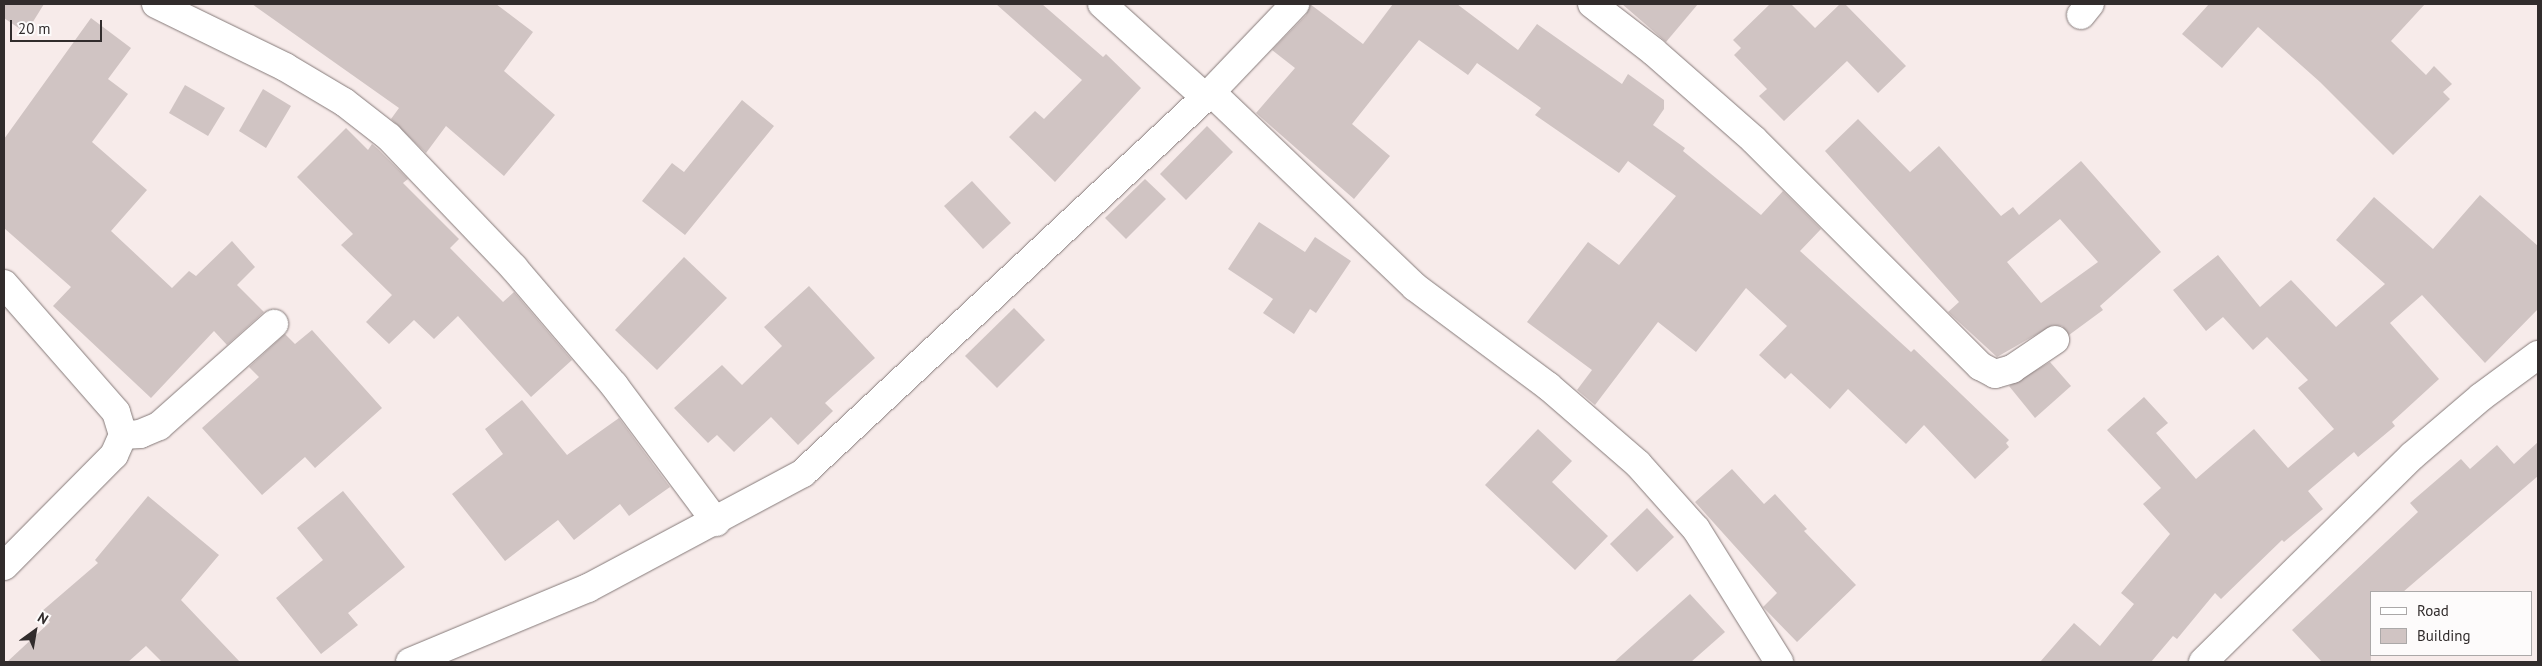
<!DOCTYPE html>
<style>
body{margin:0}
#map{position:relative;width:2542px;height:666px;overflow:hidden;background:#f7ebea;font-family:"PT Sans",sans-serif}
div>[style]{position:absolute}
.building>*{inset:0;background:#d0c4c3}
.roads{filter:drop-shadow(0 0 1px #857a79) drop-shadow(0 0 1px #857a79)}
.minor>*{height:28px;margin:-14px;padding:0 14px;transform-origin:14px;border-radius:14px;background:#fff}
span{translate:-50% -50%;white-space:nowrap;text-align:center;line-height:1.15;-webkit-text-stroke:4.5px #fdfbfb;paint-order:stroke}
.frame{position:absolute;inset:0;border:5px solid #312c2c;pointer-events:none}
.legend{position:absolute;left:2370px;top:591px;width:162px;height:65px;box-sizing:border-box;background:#fdfbfb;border:1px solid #aba8a8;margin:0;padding:6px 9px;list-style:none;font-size:15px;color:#312c2c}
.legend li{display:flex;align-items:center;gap:10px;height:25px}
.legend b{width:25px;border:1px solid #aba8a8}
.north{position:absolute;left:10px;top:606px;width:50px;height:50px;-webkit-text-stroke:4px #fdfbfb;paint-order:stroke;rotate:32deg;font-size:14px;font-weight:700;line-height:20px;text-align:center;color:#312c2c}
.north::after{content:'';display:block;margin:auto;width:18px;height:22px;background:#312c2c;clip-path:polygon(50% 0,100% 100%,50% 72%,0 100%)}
.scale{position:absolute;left:10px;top:20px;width:92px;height:22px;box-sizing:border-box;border:2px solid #312c2c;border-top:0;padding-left:6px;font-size:15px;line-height:18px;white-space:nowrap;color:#312c2c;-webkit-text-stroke:4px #fdfbfb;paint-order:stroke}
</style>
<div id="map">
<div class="building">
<i style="clip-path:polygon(4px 4px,44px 4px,26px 33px,4px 18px)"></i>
<i style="clip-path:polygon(252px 4px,496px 4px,533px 32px,504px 71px,555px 115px,504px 176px,446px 126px,426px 153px,391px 119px,399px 108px)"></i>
<i style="clip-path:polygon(996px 4px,1042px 4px,1103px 57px,1106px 54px,1141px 88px,1055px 182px,1009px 137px,1035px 111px,1044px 119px,1082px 80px)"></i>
<i style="clip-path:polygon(1310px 4px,1363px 44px,1393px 4px,1457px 4px,1518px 50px,1537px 24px,1622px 84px,1628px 74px,1664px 100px,1664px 109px,1653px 125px,1685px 148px,1683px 151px,1761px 215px,1783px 191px,1821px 229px,1800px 251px,1911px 352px,1914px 349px,2009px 440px,2006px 443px,2009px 447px,1975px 479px,1924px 425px,1906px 444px,1848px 389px,1830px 409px,1791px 373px,1785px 379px,1759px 355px,1787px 326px,1746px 288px,1696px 352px,1658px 322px,1595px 405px,1577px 390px,1592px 370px,1527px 322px,1588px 242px,1619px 265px,1676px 196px,1628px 161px,1619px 173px,1535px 115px,1541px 108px,1477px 63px,1468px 75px,1419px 40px,1352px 124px,1390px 156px,1354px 199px,1256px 113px,1295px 68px,1272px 50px,1306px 15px)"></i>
<i style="clip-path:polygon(1622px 4px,1698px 4px,1666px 42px)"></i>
<i style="clip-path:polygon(1770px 4px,1791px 4px,1815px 28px,1840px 4px,1845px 4px,1906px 66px,1878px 93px,1847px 61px,1784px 121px,1759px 96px,1767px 89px,1734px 55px,1741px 48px,1733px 40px)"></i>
<i style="clip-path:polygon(2209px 4px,2425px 4px,2391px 41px,2426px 75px,2434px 66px,2452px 84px,2443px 92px,2450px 99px,2393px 155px,2320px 82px,2258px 27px,2222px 68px,2182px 34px)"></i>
<i style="clip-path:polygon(91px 18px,131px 48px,108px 79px,128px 94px,92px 142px,147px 190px,111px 231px,172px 288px,189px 271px,196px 276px,232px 241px,255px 267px,237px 285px,264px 312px,227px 345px,214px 331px,151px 398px,53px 306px,71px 287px,4px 228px,4px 139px)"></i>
<i style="clip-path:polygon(185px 85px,225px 108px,208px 136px,169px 113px)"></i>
<i style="clip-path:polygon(263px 89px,291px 106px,266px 148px,239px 131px)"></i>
<i style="clip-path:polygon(742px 100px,774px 126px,685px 235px,642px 201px,672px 163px,684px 172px)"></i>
<i style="clip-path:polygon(evenodd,1858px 119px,1910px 172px,1939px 146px,2001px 216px,2013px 207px,2019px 215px,2081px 161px,2161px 252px,2100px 306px,2103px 310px,2069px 335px,2062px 326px,2053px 325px,1997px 357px,1948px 312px,1959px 302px,1825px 151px,1858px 119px,2060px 219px,2098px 262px,2041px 303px,2007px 262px,2060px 219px)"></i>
<i style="clip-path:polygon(1207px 126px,1233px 152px,1186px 200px,1160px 174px)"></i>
<i style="clip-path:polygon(346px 128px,368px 150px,372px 144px,378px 149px,408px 179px,403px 183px,459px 239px,450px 248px,503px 302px,514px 292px,572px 360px,531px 397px,458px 316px,434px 339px,414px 320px,389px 344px,366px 322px,392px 295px,341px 245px,353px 234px,297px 177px)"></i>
<i style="clip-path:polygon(1145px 179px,1166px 199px,1126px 239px,1105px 218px)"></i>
<i style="clip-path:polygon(972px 181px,1011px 223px,983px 249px,944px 206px)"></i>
<i style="clip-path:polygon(2480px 195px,2538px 246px,2538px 309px,2485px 363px,2422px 295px,2390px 323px,2439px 379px,2392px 422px,2395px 426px,2358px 457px,2354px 452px,2308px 491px,2323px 509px,2284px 542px,2282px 540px,2221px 599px,2215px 593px,2177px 639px,2173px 636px,2151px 662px,2040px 662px,2074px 623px,2100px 646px,2134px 604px,2121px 593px,2170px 534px,2143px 504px,2161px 488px,2107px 430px,2144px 397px,2168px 423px,2156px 433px,2196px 479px,2254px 429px,2288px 468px,2334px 429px,2298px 388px,2308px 380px,2267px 337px,2253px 350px,2223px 317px,2206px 331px,2173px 290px,2218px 255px,2260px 307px,2291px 280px,2336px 327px,2385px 284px,2336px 240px,2374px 197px,2433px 249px)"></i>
<i style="clip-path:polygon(1259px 222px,1305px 252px,1315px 237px,1351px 261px,1316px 313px,1310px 309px,1294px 334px,1263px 313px,1273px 299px,1228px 269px)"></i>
<i style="clip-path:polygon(684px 257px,727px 298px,657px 370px,615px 330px)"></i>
<i style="clip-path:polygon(809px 286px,875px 358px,825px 403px,833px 411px,798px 445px,771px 417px,734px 452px,717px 435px,708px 443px,674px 408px,722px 365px,742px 385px,782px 346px,764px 327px)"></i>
<i style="clip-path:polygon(1014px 308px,1045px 340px,997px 388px,965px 356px)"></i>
<i style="clip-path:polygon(312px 330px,382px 408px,315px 468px,305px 457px,262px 495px,202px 428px,259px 377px,249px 367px,285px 334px,295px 344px)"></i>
<i style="clip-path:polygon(2050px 362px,2071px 386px,2035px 418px,2009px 386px)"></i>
<i style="clip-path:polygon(522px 400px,567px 455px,619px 418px,670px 487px,629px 516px,620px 504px,574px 540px,558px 520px,505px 561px,452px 494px,503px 454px,485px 429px)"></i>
<i style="clip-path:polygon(1538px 429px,1572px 461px,1552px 482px,1608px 536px,1575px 570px,1485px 485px)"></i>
<i style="clip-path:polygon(2538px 442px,2538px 476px,2403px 592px,2371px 592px,2371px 662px,2322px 662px,2292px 630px,2418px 512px,2410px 503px,2461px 459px,2470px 469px,2497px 445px,2514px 464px)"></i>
<i style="clip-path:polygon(1732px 469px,1764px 504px,1775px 494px,1807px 529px,1804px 531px,1856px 585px,1797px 642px,1763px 607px,1777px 593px,1695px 502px)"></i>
<i style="clip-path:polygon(343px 491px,405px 567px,348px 613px,358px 625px,321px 654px,276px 598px,323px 560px,297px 528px)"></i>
<i style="clip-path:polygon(148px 496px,219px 555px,181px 600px,240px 662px,162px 662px,146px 646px,128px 662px,7px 662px,50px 622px,41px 612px,98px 563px,95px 560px)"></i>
<i style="clip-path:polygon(1647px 508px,1674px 537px,1637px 572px,1610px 544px)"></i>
<i style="clip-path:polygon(1690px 594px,1725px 632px,1691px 662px,1614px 662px)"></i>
</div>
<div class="roads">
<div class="minor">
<i style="left:156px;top:4px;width:144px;rotate:26deg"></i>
<i style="left:285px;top:67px;width:69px;rotate:30.7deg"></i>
<i style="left:344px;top:102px;width:57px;rotate:37.9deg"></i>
<i style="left:389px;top:137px;width:181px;rotate:46.3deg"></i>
<i style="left:514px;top:268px;width:154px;rotate:49.5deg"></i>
<i style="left:614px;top:385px;width:171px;rotate:53.3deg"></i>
<i style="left:1102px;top:4px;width:139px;rotate:42.1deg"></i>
<i style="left:1592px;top:4px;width:78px;rotate:37.7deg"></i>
<i style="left:1654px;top:52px;width:133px;rotate:41.3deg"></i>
<i style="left:1754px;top:140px;width:320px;rotate:45deg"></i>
<i style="left:1980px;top:366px;width:17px;rotate:28deg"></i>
<i style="left:1995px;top:374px;width:18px;rotate:-16deg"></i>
<i style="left:2012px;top:369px;width:52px;rotate:-34deg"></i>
<i style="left:2081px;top:15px;width:14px;rotate:-51deg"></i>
<i style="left:1211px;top:92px;width:282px;rotate:43.7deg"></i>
<i style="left:1415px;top:287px;width:166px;rotate:36.7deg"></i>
<i style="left:1548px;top:386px;width:119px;rotate:40.9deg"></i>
<i style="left:1638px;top:464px;width:87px;rotate:48.3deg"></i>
<i style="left:1696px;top:529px;width:157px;rotate:58deg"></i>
<i style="left:4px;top:284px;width:170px;rotate:48.8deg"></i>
<i style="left:116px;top:412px;width:24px;rotate:73deg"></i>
<i style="left:123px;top:435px;width:22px;rotate:114deg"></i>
<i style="left:114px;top:455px;width:156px;rotate:134.7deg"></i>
<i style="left:123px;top:435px;width:17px;rotate:-3deg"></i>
<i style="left:140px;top:434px;width:21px;rotate:-23deg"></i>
<i style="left:159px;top:426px;width:154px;rotate:-41.6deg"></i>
<i style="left:410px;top:662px;width:193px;rotate:-22.6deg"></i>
<i style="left:588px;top:588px;width:244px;rotate:-28.1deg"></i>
<i style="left:803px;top:473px;width:558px;rotate:-43.04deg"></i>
<i style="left:1211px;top:92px;width:122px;rotate:-46.3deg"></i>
<i style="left:2203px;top:662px;width:293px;rotate:-44.6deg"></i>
<i style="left:2412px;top:456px;width:91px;rotate:-40.5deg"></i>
<i style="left:2481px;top:397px;width:71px;rotate:-36.4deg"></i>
</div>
</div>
<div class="frame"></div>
<ul class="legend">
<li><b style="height:6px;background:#fff"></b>Road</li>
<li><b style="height:14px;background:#d0c4c3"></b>Building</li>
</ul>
<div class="north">N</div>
<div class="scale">20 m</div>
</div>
